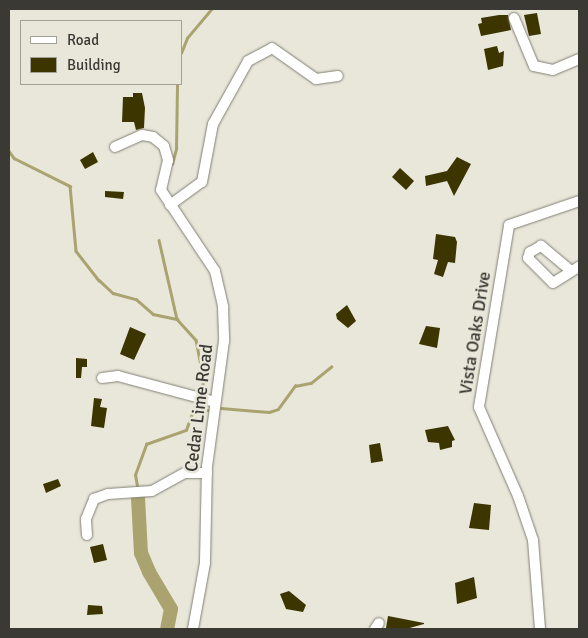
<!DOCTYPE html>
<style>
body{margin:0}
#map{position:relative;width:588px;height:638px;overflow:hidden;background:#e8e7da;font-family:Signika,sans-serif}
div>[style]{position:absolute}
.stream>*{height:2.5px;margin:-1.25px;padding:0 1.25px;transform-origin:1.25px;border-radius:1.25px;background:#aaa36f}
.river>*{height:14px;margin:-7px;padding:0 7px;transform-origin:7px;border-radius:7px;background:#aaa36f}
.building>*{inset:0;background:#3d3500}
.roads{filter:drop-shadow(0 0 1px #807f73) drop-shadow(0 0 1px #807f73)}
.minor>*{height:10px;margin:-5px;padding:0 5px;transform-origin:5px;border-radius:5px;background:#fff}
span{translate:-50% -50%;white-space:nowrap;text-align:center;line-height:1.15;-webkit-text-stroke:5px #e8e7da;paint-order:stroke}
.street-label{font-size:18px;color:#3a3934}
.frame{position:absolute;inset:0;border:10px solid #3a3934;pointer-events:none}
.legend{position:absolute;left:20px;top:20px;width:162px;height:65px;box-sizing:border-box;background:#e8e7da;border:1px solid #a2a198;margin:0;padding:6px 9px;list-style:none;font-size:15px;color:#3a3934}
.legend li{display:flex;align-items:center;gap:10px;height:25px}
.legend b{width:25px;border:1px solid #a2a198}
</style>
<div id="map">
<div class="stream">
<i style="left:181px;top:53px;width:16px;rotate:-68deg"></i>
<i style="left:187px;top:38px;width:38px;rotate:-50deg"></i>
<i style="left:9px;top:151px;width:9px;rotate:54deg"></i>
<i style="left:14px;top:158px;width:63px;rotate:26.6deg"></i>
<i style="left:70px;top:186px;width:65px;rotate:84.7deg"></i>
<i style="left:76px;top:251px;width:37px;rotate:52deg"></i>
<i style="left:99px;top:280px;width:19px;rotate:43deg"></i>
<i style="left:113px;top:293px;width:24px;rotate:15deg"></i>
<i style="left:136px;top:299px;width:23px;rotate:41deg"></i>
<i style="left:153px;top:314px;width:25px;rotate:12deg"></i>
<i style="left:177px;top:319px;width:28px;rotate:48deg"></i>
<i style="left:196px;top:340px;width:42px;rotate:79deg"></i>
<i style="left:204px;top:381px;width:13px;rotate:108deg"></i>
<i style="left:172px;top:164px;width:16px;rotate:-75deg"></i>
<i style="left:176px;top:149px;width:65px;rotate:-89.1deg"></i>
<i style="left:159px;top:240px;width:81px;rotate:77.2deg"></i>
<i style="left:221px;top:408px;width:48px;rotate:4.8deg"></i>
<i style="left:269px;top:412px;width:9px;rotate:-18deg"></i>
<i style="left:278px;top:409px;width:29px;rotate:-54deg"></i>
<i style="left:295px;top:386px;width:16px;rotate:-11deg"></i>
<i style="left:311px;top:383px;width:26px;rotate:-39deg"></i>
<i style="left:193px;top:411px;width:15px;rotate:-4deg"></i>
<i style="left:137px;top:486px;width:11px;rotate:-100deg"></i>
<i style="left:135px;top:475px;width:33px;rotate:-70deg"></i>
<i style="left:146px;top:444px;width:42px;rotate:-19.3deg"></i>
<i style="left:186px;top:430px;width:27px;rotate:-70deg"></i>
</div>
<div class="river">
<i style="left:138px;top:498px;width:55px;rotate:86.9deg"></i>
<i style="left:141px;top:553px;width:21px;rotate:67deg"></i>
<i style="left:149px;top:572px;width:43px;rotate:59.3deg"></i>
<i style="left:171px;top:609px;width:20px;rotate:101deg"></i>
</div>
<div class="building">
<i style="clip-path:polygon(537px 13px,541px 34px,529px 36px,524px 15px)"></i>
<i style="clip-path:polygon(499px 15px,508px 15px,511px 30px,481px 36px,478px 24px,482px 23px,481px 18px)"></i>
<i style="clip-path:polygon(497px 46px,499px 53px,504px 51px,503px 66px,488px 70px,484px 49px)"></i>
<i style="clip-path:polygon(133px 93px,142px 93px,145px 108px,144px 128px,136px 130px,134px 122px,122px 122px,123px 97px,133px 97px)"></i>
<i style="clip-path:polygon(93px 152px,98px 162px,85px 169px,80px 160px)"></i>
<i style="clip-path:polygon(457px 157px,471px 164px,454px 196px,447px 181px,426px 186px,425px 176px,447px 171px)"></i>
<i style="clip-path:polygon(400px 168px,414px 181px,406px 190px,392px 177px)"></i>
<i style="clip-path:polygon(105px 191px,124px 192px,123px 199px,105px 197px)"></i>
<i style="clip-path:polygon(436px 234px,455px 237px,457px 242px,455px 263px,448px 262px,443px 277px,434px 274px,438px 260px,433px 259px)"></i>
<i style="clip-path:polygon(347px 305px,356px 321px,348px 328px,337px 319px,336px 314px)"></i>
<i style="clip-path:polygon(426px 326px,440px 328px,437px 348px,419px 344px)"></i>
<i style="clip-path:polygon(130px 327px,146px 334px,134px 360px,120px 354px)"></i>
<i style="clip-path:polygon(76px 358px,87px 359px,87px 367px,82px 367px,81px 378px,76px 378px)"></i>
<i style="clip-path:polygon(94px 398px,102px 399px,100px 407px,107px 408px,104px 428px,91px 426px)"></i>
<i style="clip-path:polygon(448px 426px,455px 440px,452px 441px,452px 447px,440px 450px,439px 443px,428px 442px,425px 430px)"></i>
<i style="clip-path:polygon(380px 443px,383px 461px,371px 463px,369px 445px)"></i>
<i style="clip-path:polygon(58px 479px,61px 486px,46px 493px,43px 484px)"></i>
<i style="clip-path:polygon(474px 503px,491px 505px,489px 530px,469px 528px)"></i>
<i style="clip-path:polygon(103px 544px,107px 560px,94px 563px,90px 547px)"></i>
<i style="clip-path:polygon(474px 577px,477px 598px,457px 604px,455px 583px)"></i>
<i style="clip-path:polygon(289px 591px,306px 605px,303px 612px,286px 609px,280px 594px)"></i>
<i style="clip-path:polygon(88px 605px,102px 606px,103px 614px,87px 615px)"></i>
<i style="clip-path:polygon(388px 616px,424px 623px,424px 624px,406px 629px,386px 628px)"></i>
</div>
<div class="roads">
<div class="minor">
<i style="left:514px;top:18px;width:52px;rotate:67.4deg"></i>
<i style="left:534px;top:66px;width:19px;rotate:12deg"></i>
<i style="left:553px;top:70px;width:28px;rotate:-23deg"></i>
<i style="left:115px;top:147px;width:30px;rotate:-24deg"></i>
<i style="left:142px;top:135px;width:11px;rotate:10deg"></i>
<i style="left:153px;top:137px;width:14px;rotate:39deg"></i>
<i style="left:164px;top:146px;width:15px;rotate:74deg"></i>
<i style="left:168px;top:160px;width:31px;rotate:103deg"></i>
<i style="left:161px;top:190px;width:97px;rotate:56.3deg"></i>
<i style="left:215px;top:271px;width:37px;rotate:77deg"></i>
<i style="left:223px;top:307px;width:34px;rotate:88deg"></i>
<i style="left:224px;top:341px;width:126px;rotate:97.7deg"></i>
<i style="left:207px;top:466px;width:97px;rotate:91.2deg"></i>
<i style="left:205px;top:563px;width:67px;rotate:100.3deg"></i>
<i style="left:170px;top:205px;width:39px;rotate:-36deg"></i>
<i style="left:202px;top:182px;width:59px;rotate:-79.3deg"></i>
<i style="left:213px;top:124px;width:72px;rotate:-60.9deg"></i>
<i style="left:248px;top:61px;width:27px;rotate:-28deg"></i>
<i style="left:272px;top:48px;width:54px;rotate:35.2deg"></i>
<i style="left:316px;top:79px;width:22px;rotate:-8deg"></i>
<i style="left:570px;top:270px;width:38px;rotate:-140deg"></i>
<i style="left:541px;top:246px;width:13px;rotate:151deg"></i>
<i style="left:530px;top:252px;width:6px;rotate:108deg"></i>
<i style="left:528px;top:258px;width:35px;rotate:45deg"></i>
<i style="left:553px;top:283px;width:31px;rotate:-32deg"></i>
<i style="left:102px;top:378px;width:16px;rotate:-7deg"></i>
<i style="left:118px;top:376px;width:100px;rotate:15deg"></i>
<i style="left:87px;top:535px;width:16px;rotate:-94deg"></i>
<i style="left:86px;top:519px;width:22px;rotate:-68deg"></i>
<i style="left:94px;top:499px;width:15px;rotate:-20deg"></i>
<i style="left:108px;top:494px;width:44px;rotate:-3.9deg"></i>
<i style="left:152px;top:491px;width:38px;rotate:-29deg"></i>
<i style="left:185px;top:473px;width:22px"></i>
<i style="left:375px;top:629px;width:7px;rotate:-56deg"></i>
<i style="left:540px;top:629px;width:89px;rotate:-94.5deg"></i>
<i style="left:533px;top:540px;width:46px;rotate:-108.8deg"></i>
<i style="left:518px;top:496px;width:97px;rotate:-113.7deg"></i>
<i style="left:479px;top:407px;width:184px;rotate:-80.6deg"></i>
<i style="left:509px;top:225px;width:74px;rotate:-18.9deg"></i>
</div>
</div>
<div class="street-label">
<span style="left:475px;top:333px;rotate:-81deg">Vista Oaks Drive</span>
<span style="left:199px;top:408px;rotate:-83deg">Cedar Lime Road</span>
</div>
<div class="frame"></div>
<ul class="legend">
<li><b style="height:6px;background:#fff"></b>Road</li>
<li><b style="height:14px;background:#3d3500"></b>Building</li>
</ul>
</div>
